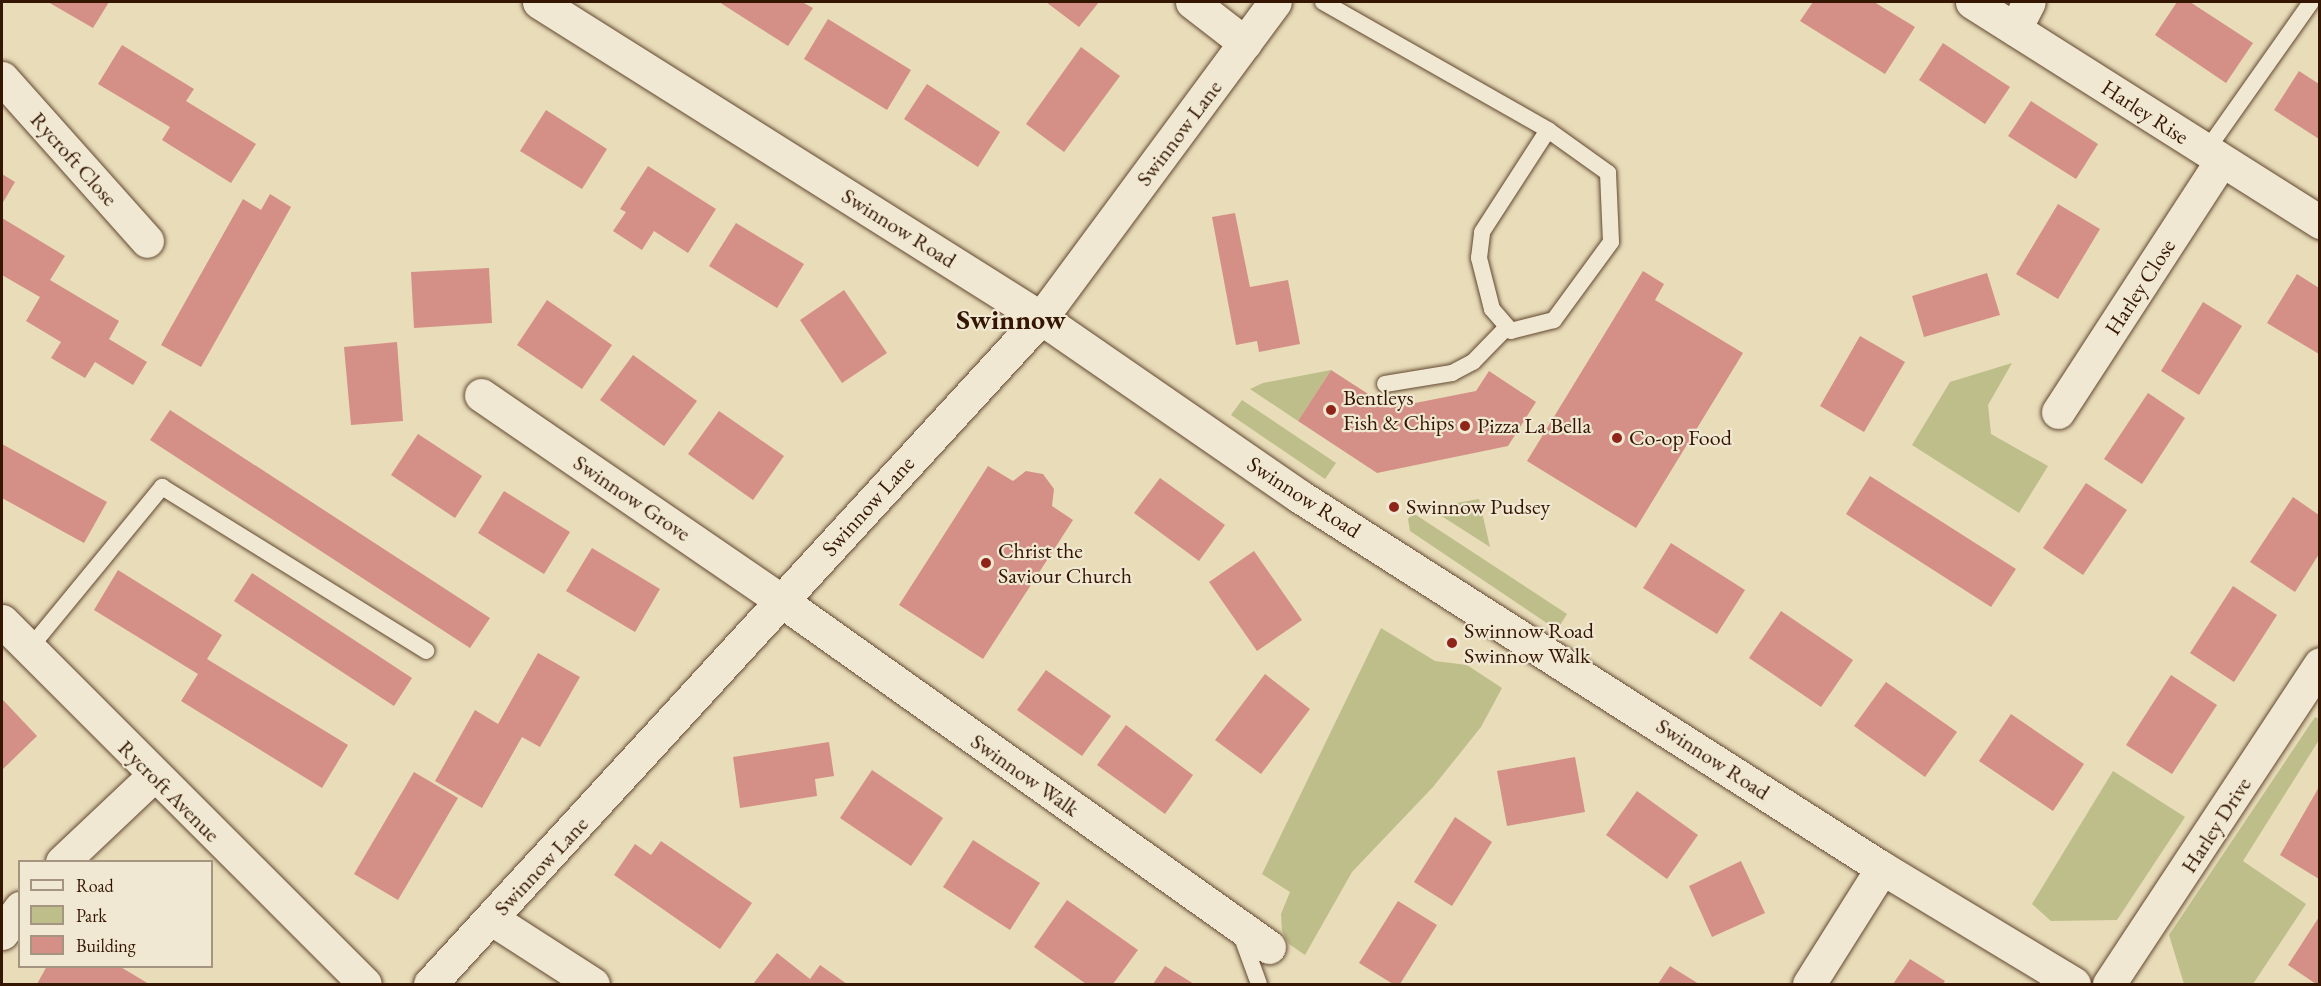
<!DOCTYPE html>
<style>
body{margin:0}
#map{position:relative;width:2321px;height:986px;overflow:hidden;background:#e8dcb9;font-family:"EB Garamond",serif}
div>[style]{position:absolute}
.green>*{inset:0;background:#bebe8a}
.building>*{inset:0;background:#d49086}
.roads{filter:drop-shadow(0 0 2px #624830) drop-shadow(0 0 2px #624830)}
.service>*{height:16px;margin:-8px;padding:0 8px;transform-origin:8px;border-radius:8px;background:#f0e8d2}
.minor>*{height:33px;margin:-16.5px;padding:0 16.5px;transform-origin:16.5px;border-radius:16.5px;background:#f0e8d2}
.tertiary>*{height:33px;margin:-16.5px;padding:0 16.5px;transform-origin:16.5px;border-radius:16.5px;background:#f0e8d2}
.dots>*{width:16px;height:16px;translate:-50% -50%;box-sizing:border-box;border:3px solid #f0e8d2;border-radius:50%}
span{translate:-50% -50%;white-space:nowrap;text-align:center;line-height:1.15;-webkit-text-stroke:4.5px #f0e8d2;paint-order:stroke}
.street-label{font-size:22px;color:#351602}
.poi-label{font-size:22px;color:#351602}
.left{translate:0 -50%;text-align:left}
.district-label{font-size:28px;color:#351602;font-weight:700}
.frame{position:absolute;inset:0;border:3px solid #351602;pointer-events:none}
.legend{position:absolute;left:18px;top:860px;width:195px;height:108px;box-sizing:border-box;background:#f0e8d2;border:2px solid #a5947f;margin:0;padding:8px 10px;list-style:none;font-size:18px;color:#351602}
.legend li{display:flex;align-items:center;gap:12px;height:30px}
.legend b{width:30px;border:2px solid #a5947f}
</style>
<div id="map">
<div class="green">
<i style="clip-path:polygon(2012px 363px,1988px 405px,1991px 434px,2048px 466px,2019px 513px,1912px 445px,1950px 382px)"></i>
<i style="clip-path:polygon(1331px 370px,1298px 421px,1250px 389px,1263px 383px)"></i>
<i style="clip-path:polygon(1242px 400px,1336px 463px,1325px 479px,1231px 415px)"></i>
<i style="clip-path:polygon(1479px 499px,1490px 547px,1429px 508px)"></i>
<i style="clip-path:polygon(1413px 513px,1567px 614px,1557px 630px,1410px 531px,1408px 519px)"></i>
<i style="clip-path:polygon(1381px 628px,1435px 661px,1467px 665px,1502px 688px,1481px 727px,1433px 787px,1352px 872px,1305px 955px,1289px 944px,1282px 931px,1281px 914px,1290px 892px,1262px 874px)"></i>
<i style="clip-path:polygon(2315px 717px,2319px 719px,2319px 740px,2243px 861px,2306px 904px,2253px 984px,2184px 984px,2169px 935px)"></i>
<i style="clip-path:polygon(2113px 771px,2185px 817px,2117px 920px,2051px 921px,2032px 904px)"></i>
</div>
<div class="building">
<i style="clip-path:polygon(48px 2px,109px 2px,93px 28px)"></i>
<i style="clip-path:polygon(719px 2px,802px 2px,813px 8px,788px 46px)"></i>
<i style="clip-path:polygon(1046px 2px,1099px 2px,1079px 27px)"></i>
<i style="clip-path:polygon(1813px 2px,1874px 2px,1915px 27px,1885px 74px,1800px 21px)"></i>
<i style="clip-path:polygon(2177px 2px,2190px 2px,2253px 43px,2226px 83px,2155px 35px)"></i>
<i style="clip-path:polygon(828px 19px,911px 70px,887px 110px,804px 59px)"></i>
<i style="clip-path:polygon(1943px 43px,2010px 87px,1985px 124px,1919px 80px)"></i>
<i style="clip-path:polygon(122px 45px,194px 89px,186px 101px,256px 144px,231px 183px,162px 140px,170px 127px,98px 84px)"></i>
<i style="clip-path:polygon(1081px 47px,1120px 76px,1064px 152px,1026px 124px)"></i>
<i style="clip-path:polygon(2299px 71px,2319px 84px,2319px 139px,2274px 110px)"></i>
<i style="clip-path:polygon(927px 84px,1000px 132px,978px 167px,904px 119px)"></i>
<i style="clip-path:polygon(2031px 101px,2098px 144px,2076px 179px,2008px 136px)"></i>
<i style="clip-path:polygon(546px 110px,607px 149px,582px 189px,520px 151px)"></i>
<i style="clip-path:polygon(648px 166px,716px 209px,688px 253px,654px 231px,642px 250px,613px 231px,626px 212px,620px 209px)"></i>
<i style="clip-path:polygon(2px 174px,15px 182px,2px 204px)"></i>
<i style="clip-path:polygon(270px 194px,291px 207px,201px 367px,161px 345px,243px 199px,261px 210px)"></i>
<i style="clip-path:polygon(2058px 204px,2100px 229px,2058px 299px,2016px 274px)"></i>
<i style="clip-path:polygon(1235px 213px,1250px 287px,1288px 280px,1300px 344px,1259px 352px,1257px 341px,1236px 345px,1212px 217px)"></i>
<i style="clip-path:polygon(2px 218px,65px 256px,50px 280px,119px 321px,109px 339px,147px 362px,133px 385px,95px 362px,85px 378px,51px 358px,61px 342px,26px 321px,40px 297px,2px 275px)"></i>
<i style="clip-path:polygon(736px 223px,804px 264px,777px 308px,709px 266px)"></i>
<i style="clip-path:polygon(489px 268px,492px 323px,414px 328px,411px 272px)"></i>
<i style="clip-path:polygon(1643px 271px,1664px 284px,1655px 300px,1743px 353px,1636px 528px,1527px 461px)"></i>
<i style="clip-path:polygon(1987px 273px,2000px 315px,1924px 337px,1912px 296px)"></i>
<i style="clip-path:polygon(2297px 274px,2319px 288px,2319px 354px,2267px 323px)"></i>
<i style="clip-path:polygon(844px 290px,887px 353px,842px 383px,800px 320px)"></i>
<i style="clip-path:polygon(547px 300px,612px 345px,582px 389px,517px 345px)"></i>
<i style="clip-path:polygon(2203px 302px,2242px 326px,2199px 395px,2161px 371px)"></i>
<i style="clip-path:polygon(1860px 336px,1905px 362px,1864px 432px,1820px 406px)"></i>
<i style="clip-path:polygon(397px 342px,403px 421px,351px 425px,344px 347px)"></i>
<i style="clip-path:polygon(633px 355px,697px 401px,664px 446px,600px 400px)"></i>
<i style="clip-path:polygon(1331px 370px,1390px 408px,1476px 391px,1489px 371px,1536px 402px,1508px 446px,1377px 473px,1298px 421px)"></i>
<i style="clip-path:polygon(2148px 393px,2185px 418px,2142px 484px,2104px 459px)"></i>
<i style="clip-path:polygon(170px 410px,490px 618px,470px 648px,150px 440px)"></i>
<i style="clip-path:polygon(719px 411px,784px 456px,753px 500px,688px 454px)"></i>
<i style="clip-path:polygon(418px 434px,482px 476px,455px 518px,391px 475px)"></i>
<i style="clip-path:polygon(2px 444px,107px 502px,84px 543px,2px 498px)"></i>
<i style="clip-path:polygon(988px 466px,1013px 481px,1026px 471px,1043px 474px,1054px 489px,1052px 506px,1073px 520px,983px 659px,899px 605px)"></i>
<i style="clip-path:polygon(1870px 476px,2016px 569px,1991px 607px,1846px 514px)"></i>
<i style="clip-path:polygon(1160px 478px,1225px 525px,1199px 561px,1134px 513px)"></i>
<i style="clip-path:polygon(2086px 483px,2127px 510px,2083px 575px,2043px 548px)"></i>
<i style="clip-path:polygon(504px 491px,570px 532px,544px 574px,478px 533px)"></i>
<i style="clip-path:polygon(2293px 497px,2319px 515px,2319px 554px,2295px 592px,2250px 562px)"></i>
<i style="clip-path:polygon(1671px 543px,1745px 590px,1717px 634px,1643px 588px)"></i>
<i style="clip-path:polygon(592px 548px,660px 589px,635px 632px,566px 591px)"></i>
<i style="clip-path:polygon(1254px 551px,1302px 620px,1257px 651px,1209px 582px)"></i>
<i style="clip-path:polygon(118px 570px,222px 635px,207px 659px,348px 745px,322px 788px,181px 701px,198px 674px,94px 610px)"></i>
<i style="clip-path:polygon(252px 573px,412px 678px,394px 706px,234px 601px)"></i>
<i style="clip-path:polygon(2233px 586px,2277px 615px,2234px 682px,2190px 653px)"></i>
<i style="clip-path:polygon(1781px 611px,1853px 660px,1821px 707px,1749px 658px)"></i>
<i style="clip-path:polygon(538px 653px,580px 677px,540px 747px,522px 737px,482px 808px,435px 781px,475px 710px,498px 724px)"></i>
<i style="clip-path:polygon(1046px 670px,1111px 716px,1082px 756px,1017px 710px)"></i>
<i style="clip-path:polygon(1265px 674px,1310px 709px,1261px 774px,1215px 740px)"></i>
<i style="clip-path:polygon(2171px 675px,2217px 705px,2172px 774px,2126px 745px)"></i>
<i style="clip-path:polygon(1886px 682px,1957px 732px,1925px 777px,1854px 726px)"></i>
<i style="clip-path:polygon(3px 700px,37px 736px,2px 770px,2px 702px)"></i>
<i style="clip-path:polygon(2011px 714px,2084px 764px,2053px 811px,1979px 761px)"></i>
<i style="clip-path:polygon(1126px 725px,1193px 775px,1165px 814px,1097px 765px)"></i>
<i style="clip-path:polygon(829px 742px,834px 776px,815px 779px,817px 796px,740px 808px,733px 757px)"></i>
<i style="clip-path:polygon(1575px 757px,1585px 812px,1507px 826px,1497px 771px)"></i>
<i style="clip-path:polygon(872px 770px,943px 818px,911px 866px,840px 818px)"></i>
<i style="clip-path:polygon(414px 772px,458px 798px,398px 900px,354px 874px)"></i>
<i style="clip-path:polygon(2319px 787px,2319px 879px,2280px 855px)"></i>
<i style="clip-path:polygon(1637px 791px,1698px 835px,1667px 879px,1606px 835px)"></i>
<i style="clip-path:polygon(1455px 817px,1492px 842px,1452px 906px,1414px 882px)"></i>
<i style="clip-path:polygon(973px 840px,1040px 883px,1010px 930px,943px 887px)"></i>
<i style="clip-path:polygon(661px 841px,752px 903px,720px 949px,614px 875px,635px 844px,651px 855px)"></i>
<i style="clip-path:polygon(1741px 861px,1765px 913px,1712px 937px,1689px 886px)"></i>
<i style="clip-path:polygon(1067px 900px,1138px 950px,1113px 984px,1086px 984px,1034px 947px)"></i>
<i style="clip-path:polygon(1398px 901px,1437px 925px,1400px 984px,1393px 984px,1359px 963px)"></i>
<i style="clip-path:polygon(2319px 917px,2319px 984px,2316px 984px,2288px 965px)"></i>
<i style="clip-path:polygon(777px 953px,810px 979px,820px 965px,847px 984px,753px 984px)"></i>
<i style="clip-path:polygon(1910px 959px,1945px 981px,1943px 984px,1893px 984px)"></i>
<i style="clip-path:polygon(47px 966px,119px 966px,149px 984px,37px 984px)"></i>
<i style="clip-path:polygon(1165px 966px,1194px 984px,1153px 984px)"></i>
<i style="clip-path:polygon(1670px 966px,1699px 984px,1658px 984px)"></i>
</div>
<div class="roads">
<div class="service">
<i style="left:1323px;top:2px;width:259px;rotate:29.6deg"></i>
<i style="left:1548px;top:130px;width:74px;rotate:35.6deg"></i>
<i style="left:1608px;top:173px;width:69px;rotate:87.5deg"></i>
<i style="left:1611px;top:242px;width:97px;rotate:126.2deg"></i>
<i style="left:1554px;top:320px;width:44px;rotate:165.7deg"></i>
<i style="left:1511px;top:331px;width:29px;rotate:-131deg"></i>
<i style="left:1492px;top:309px;width:53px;rotate:-104.3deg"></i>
<i style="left:1479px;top:258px;width:26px;rotate:-83deg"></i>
<i style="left:1482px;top:232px;width:121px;rotate:-57.1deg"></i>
<i style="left:2206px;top:151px;width:182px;rotate:-54.8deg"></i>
<i style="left:1385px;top:384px;width:68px;rotate:-9.3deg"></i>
<i style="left:1452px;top:373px;width:24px;rotate:-28deg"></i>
<i style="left:1473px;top:362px;width:49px;rotate:-45.8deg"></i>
<i style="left:29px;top:649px;width:210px;rotate:-50.6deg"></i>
<i style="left:162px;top:487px;width:311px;rotate:31.8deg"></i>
<i style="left:1240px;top:932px;width:55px;rotate:69.9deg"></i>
</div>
<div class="minor">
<i style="left:1192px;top:2px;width:67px;rotate:37.7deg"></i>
<i style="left:1972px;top:2px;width:412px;rotate:32.3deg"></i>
<i style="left:2015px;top:29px;width:30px;rotate:-63deg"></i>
<i style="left:2px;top:78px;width:218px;rotate:48.3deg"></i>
<i style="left:1041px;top:318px;width:393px;rotate:-53.5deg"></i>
<i style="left:481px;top:395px;width:366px;rotate:34.4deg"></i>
<i style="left:783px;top:602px;width:596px;rotate:35.37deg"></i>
<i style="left:2058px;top:412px;width:299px;rotate:-57deg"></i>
<i style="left:2px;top:621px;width:513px;rotate:45deg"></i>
<i style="left:62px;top:862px;width:125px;rotate:-43.4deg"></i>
<i style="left:492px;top:919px;width:120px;rotate:32.8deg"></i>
<i style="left:2px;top:933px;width:31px;rotate:-54deg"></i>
<i style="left:1809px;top:984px;width:137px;rotate:-57.8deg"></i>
<i style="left:2109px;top:984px;width:383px;rotate:-56.6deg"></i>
</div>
<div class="tertiary">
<i style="left:539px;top:2px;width:593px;rotate:32.19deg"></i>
<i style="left:1041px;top:318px;width:313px;rotate:34.6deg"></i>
<i style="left:1299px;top:496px;width:692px;rotate:32.54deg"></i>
<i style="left:1882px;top:868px;width:224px;rotate:31.1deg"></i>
<i style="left:430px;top:984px;width:904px;rotate:-47.47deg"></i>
</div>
</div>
<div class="dots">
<i style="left:1331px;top:410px;background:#8f2418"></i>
<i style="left:1465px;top:426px;background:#8f2418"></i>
<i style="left:1617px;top:438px;background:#8f2418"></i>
<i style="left:1394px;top:507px;background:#8f2418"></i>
<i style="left:986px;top:563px;background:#8f2418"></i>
<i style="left:1452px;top:643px;background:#8f2418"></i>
</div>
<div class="street-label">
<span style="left:2145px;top:112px;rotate:33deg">Harley Rise</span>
<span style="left:1179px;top:133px;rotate:-53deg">Swinnow Lane</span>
<span style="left:74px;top:159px;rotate:48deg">Rycroft Close</span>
<span style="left:899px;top:228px;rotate:32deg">Swinnow Road</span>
<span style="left:2140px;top:287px;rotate:-57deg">Harley Close</span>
<span style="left:1304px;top:497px;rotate:33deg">Swinnow Road</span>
<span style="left:632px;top:498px;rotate:34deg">Swinnow Grove</span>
<span style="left:868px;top:506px;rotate:-48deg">Swinnow Lane</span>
<span style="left:1713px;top:759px;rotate:33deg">Swinnow Road</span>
<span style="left:1025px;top:775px;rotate:35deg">Swinnow Walk</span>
<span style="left:169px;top:791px;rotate:45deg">Rycroft Avenue</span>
<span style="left:2216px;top:825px;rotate:-57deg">Harley Drive</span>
<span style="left:541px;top:866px;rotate:-47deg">Swinnow Lane</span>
</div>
<div class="poi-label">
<span class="left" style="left:1343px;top:410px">Bentleys<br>Fish &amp; Chips</span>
<span class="left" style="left:1477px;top:426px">Pizza La Bella</span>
<span class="left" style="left:1629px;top:438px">Co-op Food</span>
<span class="left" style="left:1406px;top:507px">Swinnow Pudsey</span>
<span class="left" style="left:998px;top:563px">Christ the<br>Saviour Church</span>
<span class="left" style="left:1464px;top:643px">Swinnow Road<br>Swinnow Walk</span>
</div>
<div class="district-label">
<span style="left:1011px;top:319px">Swinnow</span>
</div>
<div class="frame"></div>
<ul class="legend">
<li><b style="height:8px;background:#f0e8d2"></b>Road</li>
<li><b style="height:16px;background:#bebe8a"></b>Park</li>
<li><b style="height:16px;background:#d49086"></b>Building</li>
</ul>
</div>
